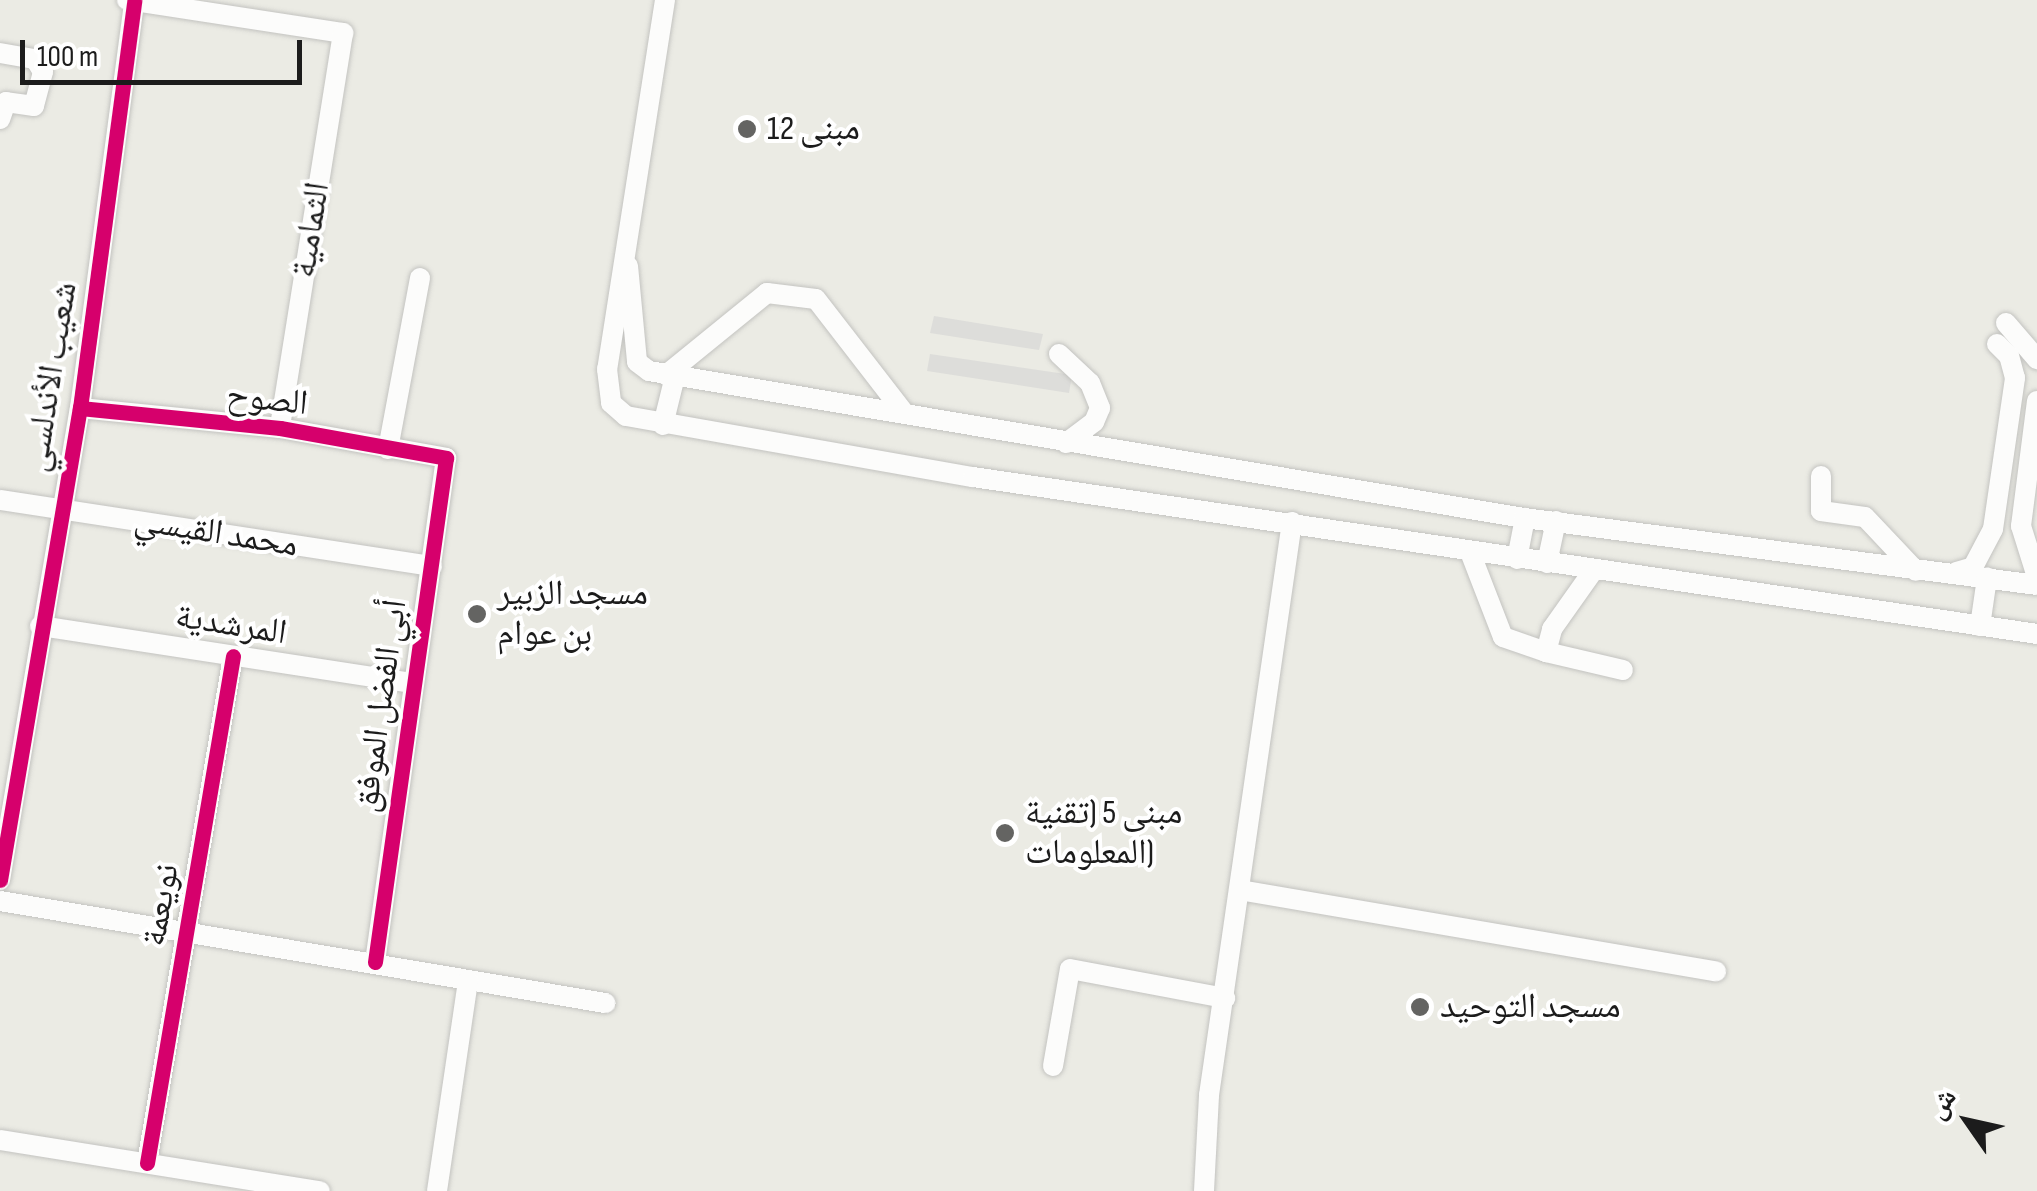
<!DOCTYPE html>
<meta charset="utf-8">
<style>
body{margin:0}
#map{position:relative;width:2037px;height:1191px;overflow:hidden;background:#ebebe4;font-family:"Sofia Sans Condensed","Noto Naskh Arabic",sans-serif}
div>[style]{position:absolute}
.parking>*{inset:0;background:#ddddda}
.roads{filter:drop-shadow(0 0 2px #c3c3c0) drop-shadow(0 0 2px #c3c3c0)}
.minor>*{height:20px;margin:-10px;padding:0 10px;transform-origin:10px;border-radius:10px;background:#fcfcfb}
.cycleway>*{height:15px;margin:-7.5px;padding:0 7.5px;transform-origin:7.5px;border-radius:7.5px;background:#d6006c}
.dots>*{width:28px;height:28px;translate:-50% -50%;box-sizing:border-box;border:5px solid #fff;border-radius:50%}
span{translate:-50% -50%;white-space:nowrap;text-align:center;line-height:1.15;-webkit-text-stroke:8px #fff;paint-order:stroke}
.poi-label{font-size:35px;color:#1c1c1c}
.left{translate:0 -50%;text-align:left}
.street-label{font-size:35px;color:#1c1c1c}
.north{position:absolute;left:1917px;top:1071px;width:100px;height:100px;-webkit-text-stroke:8px #fff;paint-order:stroke;rotate:304deg;font-size:28px;font-weight:700;line-height:40px;text-align:center;color:#1c1c1c}
.north::after{content:'';display:block;margin:auto;width:35px;height:45px;background:#1c1c1c;clip-path:polygon(50% 0,100% 100%,50% 72%,0 100%)}
.scale{position:absolute;left:20px;top:40px;width:282px;height:45px;box-sizing:border-box;border:5px solid #1c1c1c;border-top:0;padding-left:12px;font-size:30px;line-height:35px;white-space:nowrap;color:#1c1c1c;-webkit-text-stroke:8px #fff;paint-order:stroke}
</style>
<div id="map">
<div class="parking">
<i style="clip-path:polygon(934px 316px,1043px 334px,1039px 350px,930px 333px)"></i>
<i style="clip-path:polygon(930px 354px,1072px 375px,1069px 393px,927px 371px)"></i>
</div>
<div class="roads">
<div class="minor">
<i style="left:127px;top:0;width:219px;rotate:8.7deg"></i>
<i style="left:343px;top:33px;width:400px;rotate:99.1deg"></i>
<i style="left:665px;top:0;width:374px;rotate:98.9deg"></i>
<i style="left:607px;top:369px;width:34px;rotate:83deg"></i>
<i style="left:611px;top:403px;width:20px;rotate:41deg"></i>
<i style="left:626px;top:416px;width:352px;rotate:10deg"></i>
<i style="left:973px;top:477px;width:1076px;rotate:8.39deg"></i>
<i style="left:0;top:53px;width:36px;rotate:10deg"></i>
<i style="left:35px;top:59px;width:15px;rotate:58deg"></i>
<i style="left:43px;top:72px;width:35px;rotate:105deg"></i>
<i style="left:34px;top:106px;width:28px;rotate:-172deg"></i>
<i style="left:6px;top:102px;width:18px;rotate:109deg"></i>
<i style="left:628px;top:266px;width:96px;rotate:84.6deg"></i>
<i style="left:637px;top:362px;width:15px;rotate:37deg"></i>
<i style="left:649px;top:371px;width:887px;rotate:9.54deg"></i>
<i style="left:1524px;top:518px;width:517px;rotate:7.44deg"></i>
<i style="left:2006px;top:323px;width:48px;rotate:49.3deg"></i>
<i style="left:1059px;top:354px;width:42px;rotate:43.1deg"></i>
<i style="left:1090px;top:383px;width:27px;rotate:68deg"></i>
<i style="left:1100px;top:408px;width:15px;rotate:113deg"></i>
<i style="left:1094px;top:422px;width:35px;rotate:143deg"></i>
<i style="left:666px;top:375px;width:130px;rotate:-39.1deg"></i>
<i style="left:767px;top:293px;width:49px;rotate:7deg"></i>
<i style="left:816px;top:299px;width:145px;rotate:52.3deg"></i>
<i style="left:2037px;top:401px;width:126px;rotate:97.3deg"></i>
<i style="left:2021px;top:526px;width:53px;rotate:72.6deg"></i>
<i style="left:80px;top:408px;width:201px;rotate:5.7deg"></i>
<i style="left:280px;top:428px;width:169px;rotate:10.2deg"></i>
<i style="left:446px;top:458px;width:509px;rotate:98.02deg"></i>
<i style="left:663px;top:425px;width:50px;rotate:-76.2deg"></i>
<i style="left:388px;top:449px;width:174px;rotate:-79.4deg"></i>
<i style="left:1821px;top:476px;width:35px;rotate:90deg"></i>
<i style="left:1821px;top:511px;width:44px;rotate:7.8deg"></i>
<i style="left:1865px;top:517px;width:74px;rotate:46.6deg"></i>
<i style="left:0;top:500px;width:437px;rotate:8.7deg"></i>
<i style="left:1470px;top:552px;width:91px;rotate:68.8deg"></i>
<i style="left:1503px;top:637px;width:46px;rotate:19.2deg"></i>
<i style="left:1546px;top:652px;width:24px;rotate:-75deg"></i>
<i style="left:1552px;top:629px;width:71px;rotate:-54.7deg"></i>
<i style="left:1517px;top:559px;width:42px;rotate:-79deg"></i>
<i style="left:1547px;top:563px;width:43px;rotate:-77.9deg"></i>
<i style="left:1956px;top:572px;width:18px;rotate:-16deg"></i>
<i style="left:1973px;top:567px;width:43px;rotate:-62.2deg"></i>
<i style="left:1993px;top:529px;width:153px;rotate:-81.7deg"></i>
<i style="left:2015px;top:378px;width:23px;rotate:-105deg"></i>
<i style="left:2009px;top:356px;width:17px;rotate:-135deg"></i>
<i style="left:40px;top:626px;width:377px;rotate:8.7deg"></i>
<i style="left:1980px;top:626px;width:49px;rotate:-81.7deg"></i>
<i style="left:1546px;top:652px;width:79px;rotate:13.2deg"></i>
<i style="left:0;top:880px;width:479px;rotate:-80.4deg"></i>
<i style="left:80px;top:408px;width:411px;rotate:-82.4deg"></i>
<i style="left:1240px;top:890px;width:483px;rotate:9.7deg"></i>
<i style="left:0;top:901px;width:614px;rotate:9.57deg"></i>
<i style="left:1053px;top:1066px;width:98px;rotate:-80.1deg"></i>
<i style="left:1070px;top:969px;width:158px;rotate:10.6deg"></i>
<i style="left:0;top:1140px;width:324px;rotate:9.1deg"></i>
<i style="left:147px;top:1163px;width:514px;rotate:-80.37deg"></i>
<i style="left:437px;top:1191px;width:213px;rotate:-81.6deg"></i>
<i style="left:1204px;top:1191px;width:96px;rotate:-87deg"></i>
<i style="left:1209px;top:1095px;width:579px;rotate:-81.76deg"></i>
</div>
</div>
<div class="cycleway">
<i style="left:80px;top:408px;width:201px;rotate:5.7deg"></i>
<i style="left:280px;top:428px;width:169px;rotate:10.2deg"></i>
<i style="left:446px;top:458px;width:509px;rotate:98.02deg"></i>
<i style="left:0;top:880px;width:479px;rotate:-80.4deg"></i>
<i style="left:80px;top:408px;width:411px;rotate:-82.4deg"></i>
<i style="left:147px;top:1163px;width:514px;rotate:-80.37deg"></i>
</div>
<div class="dots">
<i style="left:747px;top:129px;background:#646462"></i>
<i style="left:477px;top:614px;background:#646462"></i>
<i style="left:1005px;top:833px;background:#646462"></i>
<i style="left:1420px;top:1007px;background:#646462"></i>
</div>
<div class="poi-label">
<span class="left" style="left:767px;top:129px">مبنى 12</span>
<span class="left" style="left:497px;top:614px">مسجد الزبير<br>بن عوام</span>
<span class="left" style="left:1025px;top:833px">مبنى 5 (تقنية<br>المعلومات)</span>
<span class="left" style="left:1440px;top:1007px">مسجد التوحيد</span>
</div>
<div class="street-label">
<span style="left:311px;top:230px;rotate:-81deg">الثمامية</span>
<span style="left:51px;top:377px;rotate:-81deg">شعيب الأندلسي</span>
<span style="left:267px;top:400px;rotate:6deg">الصوح</span>
<span style="left:216px;top:533px;rotate:9deg">محمد القيسي</span>
<span style="left:231px;top:625px;rotate:9deg">المرشدية</span>
<span style="left:381px;top:706px;rotate:-82deg">أبي الفضل الموفق</span>
<span style="left:161px;top:905px;rotate:-80deg">نويعمة</span>
</div>
<div class="north">ش</div>
<div class="scale">100 m</div>
</div>
